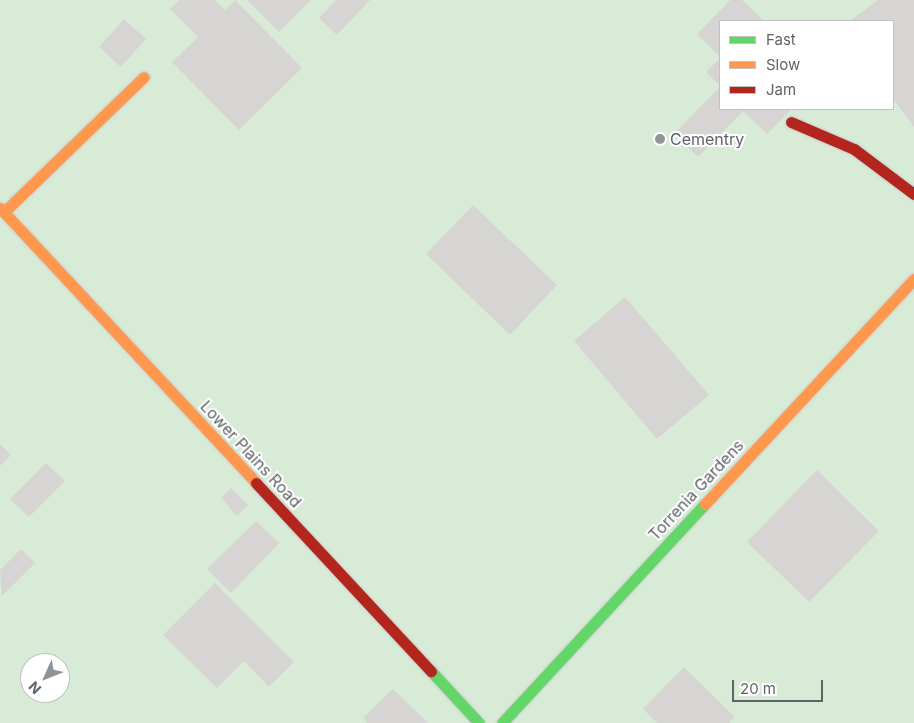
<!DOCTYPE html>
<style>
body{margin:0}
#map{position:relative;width:914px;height:723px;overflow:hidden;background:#efeeea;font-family:Inter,sans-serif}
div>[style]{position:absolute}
.green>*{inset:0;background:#d8ebd6}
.building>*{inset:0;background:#d6d5d3}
.roads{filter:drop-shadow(0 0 1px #cacacb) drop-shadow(0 0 1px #cacacb)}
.fast>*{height:11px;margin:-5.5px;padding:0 5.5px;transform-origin:5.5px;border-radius:5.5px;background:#63d668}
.slow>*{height:11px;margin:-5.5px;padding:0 5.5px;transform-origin:5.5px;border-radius:5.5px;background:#ff974d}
.jam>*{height:11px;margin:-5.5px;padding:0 5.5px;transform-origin:5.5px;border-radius:5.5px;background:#b3261e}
.dots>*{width:14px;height:14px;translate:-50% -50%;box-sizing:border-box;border:2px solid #fff;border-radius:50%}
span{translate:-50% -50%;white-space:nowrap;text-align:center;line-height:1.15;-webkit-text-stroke:4px #fff;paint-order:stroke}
.poi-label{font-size:16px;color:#5f6368}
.left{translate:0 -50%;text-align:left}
.street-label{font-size:16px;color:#5f6368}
.legend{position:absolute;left:719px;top:20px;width:175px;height:90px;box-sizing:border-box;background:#fff;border:1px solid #bfc1c3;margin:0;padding:6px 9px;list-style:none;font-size:15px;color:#5f6368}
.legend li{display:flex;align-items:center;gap:10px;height:25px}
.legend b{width:25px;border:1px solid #bfc1c3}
.north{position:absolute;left:20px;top:653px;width:50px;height:50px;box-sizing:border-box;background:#fff;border:1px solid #bfc1c3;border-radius:50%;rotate:226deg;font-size:14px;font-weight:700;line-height:20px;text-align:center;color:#5f6368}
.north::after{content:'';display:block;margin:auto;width:18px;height:22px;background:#919496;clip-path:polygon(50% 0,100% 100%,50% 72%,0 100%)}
.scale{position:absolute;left:732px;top:680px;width:91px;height:22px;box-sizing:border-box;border:2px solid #5f6368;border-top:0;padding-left:6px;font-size:15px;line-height:18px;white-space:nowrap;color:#5f6368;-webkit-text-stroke:4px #fff;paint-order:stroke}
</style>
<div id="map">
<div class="green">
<i style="clip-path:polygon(evenodd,0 0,914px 0,914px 723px,0 723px,0 0,720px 21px,893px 21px,893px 109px,720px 109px,720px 21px,0 0,30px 663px,60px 663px,60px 693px,30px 693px,30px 663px)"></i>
</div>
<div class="building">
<i style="clip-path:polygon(180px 0,215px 0,225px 10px,235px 0,302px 68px,239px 130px,172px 62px,198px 37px,170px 9px)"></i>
<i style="clip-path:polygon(247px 0,311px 0,279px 32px)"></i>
<i style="clip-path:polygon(336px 0,370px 0,337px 35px,319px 18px)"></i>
<i style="clip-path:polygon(730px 0,742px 0,764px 21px,720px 21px,720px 57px,697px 34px)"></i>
<i style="clip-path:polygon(878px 0,914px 0,914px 127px,893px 99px,893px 21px,850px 21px)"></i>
<i style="clip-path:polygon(124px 19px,146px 39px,121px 67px,99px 47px)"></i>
<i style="clip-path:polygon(720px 58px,720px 86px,706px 72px)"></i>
<i style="clip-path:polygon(720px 87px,720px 109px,792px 109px,767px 134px,743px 111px,698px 157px,674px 134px)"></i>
<i style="clip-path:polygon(473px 205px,557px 285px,510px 335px,426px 254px)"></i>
<i style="clip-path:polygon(625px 297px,709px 395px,657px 439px,574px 341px)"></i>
<i style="clip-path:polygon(0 444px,11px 455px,0 466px)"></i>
<i style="clip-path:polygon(46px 463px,65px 481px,29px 517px,10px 499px)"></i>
<i style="clip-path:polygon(817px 470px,879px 531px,809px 602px,747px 542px)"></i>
<i style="clip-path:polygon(231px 488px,248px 505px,237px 516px,221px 498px)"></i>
<i style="clip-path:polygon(256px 521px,279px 543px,231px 593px,207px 569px)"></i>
<i style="clip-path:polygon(21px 549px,35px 563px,2px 596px,0 570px)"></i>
<i style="clip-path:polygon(215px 583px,294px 662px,269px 687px,244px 661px,217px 688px,163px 635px)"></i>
<i style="clip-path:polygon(684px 667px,735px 717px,729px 723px,657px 723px,643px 709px)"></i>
<i style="clip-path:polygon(393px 689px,428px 723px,368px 723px,363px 718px)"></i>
</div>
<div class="roads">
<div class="fast">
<i style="left:431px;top:671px;width:71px;rotate:47.3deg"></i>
<i style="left:502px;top:723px;width:299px;rotate:-47.2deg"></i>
</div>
<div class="slow">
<i style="left:0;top:208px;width:376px;rotate:47deg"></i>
<i style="left:4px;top:212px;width:194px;rotate:-44deg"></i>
<i style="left:705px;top:504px;width:307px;rotate:-47.1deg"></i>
</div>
<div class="jam">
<i style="left:791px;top:122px;width:69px;rotate:23.2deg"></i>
<i style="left:854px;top:149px;width:75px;rotate:36.9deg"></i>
<i style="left:256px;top:483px;width:257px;rotate:47.1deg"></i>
</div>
</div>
<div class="dots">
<i style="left:660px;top:139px;background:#919496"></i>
</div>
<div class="poi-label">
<span class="left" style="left:670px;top:139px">Cementry</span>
</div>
<div class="street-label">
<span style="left:251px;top:454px;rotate:47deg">Lower Plains Road</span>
<span style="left:696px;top:490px;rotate:-47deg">Torrenia Gardens</span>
</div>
<ul class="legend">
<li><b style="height:6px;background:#63d668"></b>Fast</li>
<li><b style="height:6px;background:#ff974d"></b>Slow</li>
<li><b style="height:6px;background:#b3261e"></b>Jam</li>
</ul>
<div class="north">N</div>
<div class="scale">20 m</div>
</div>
